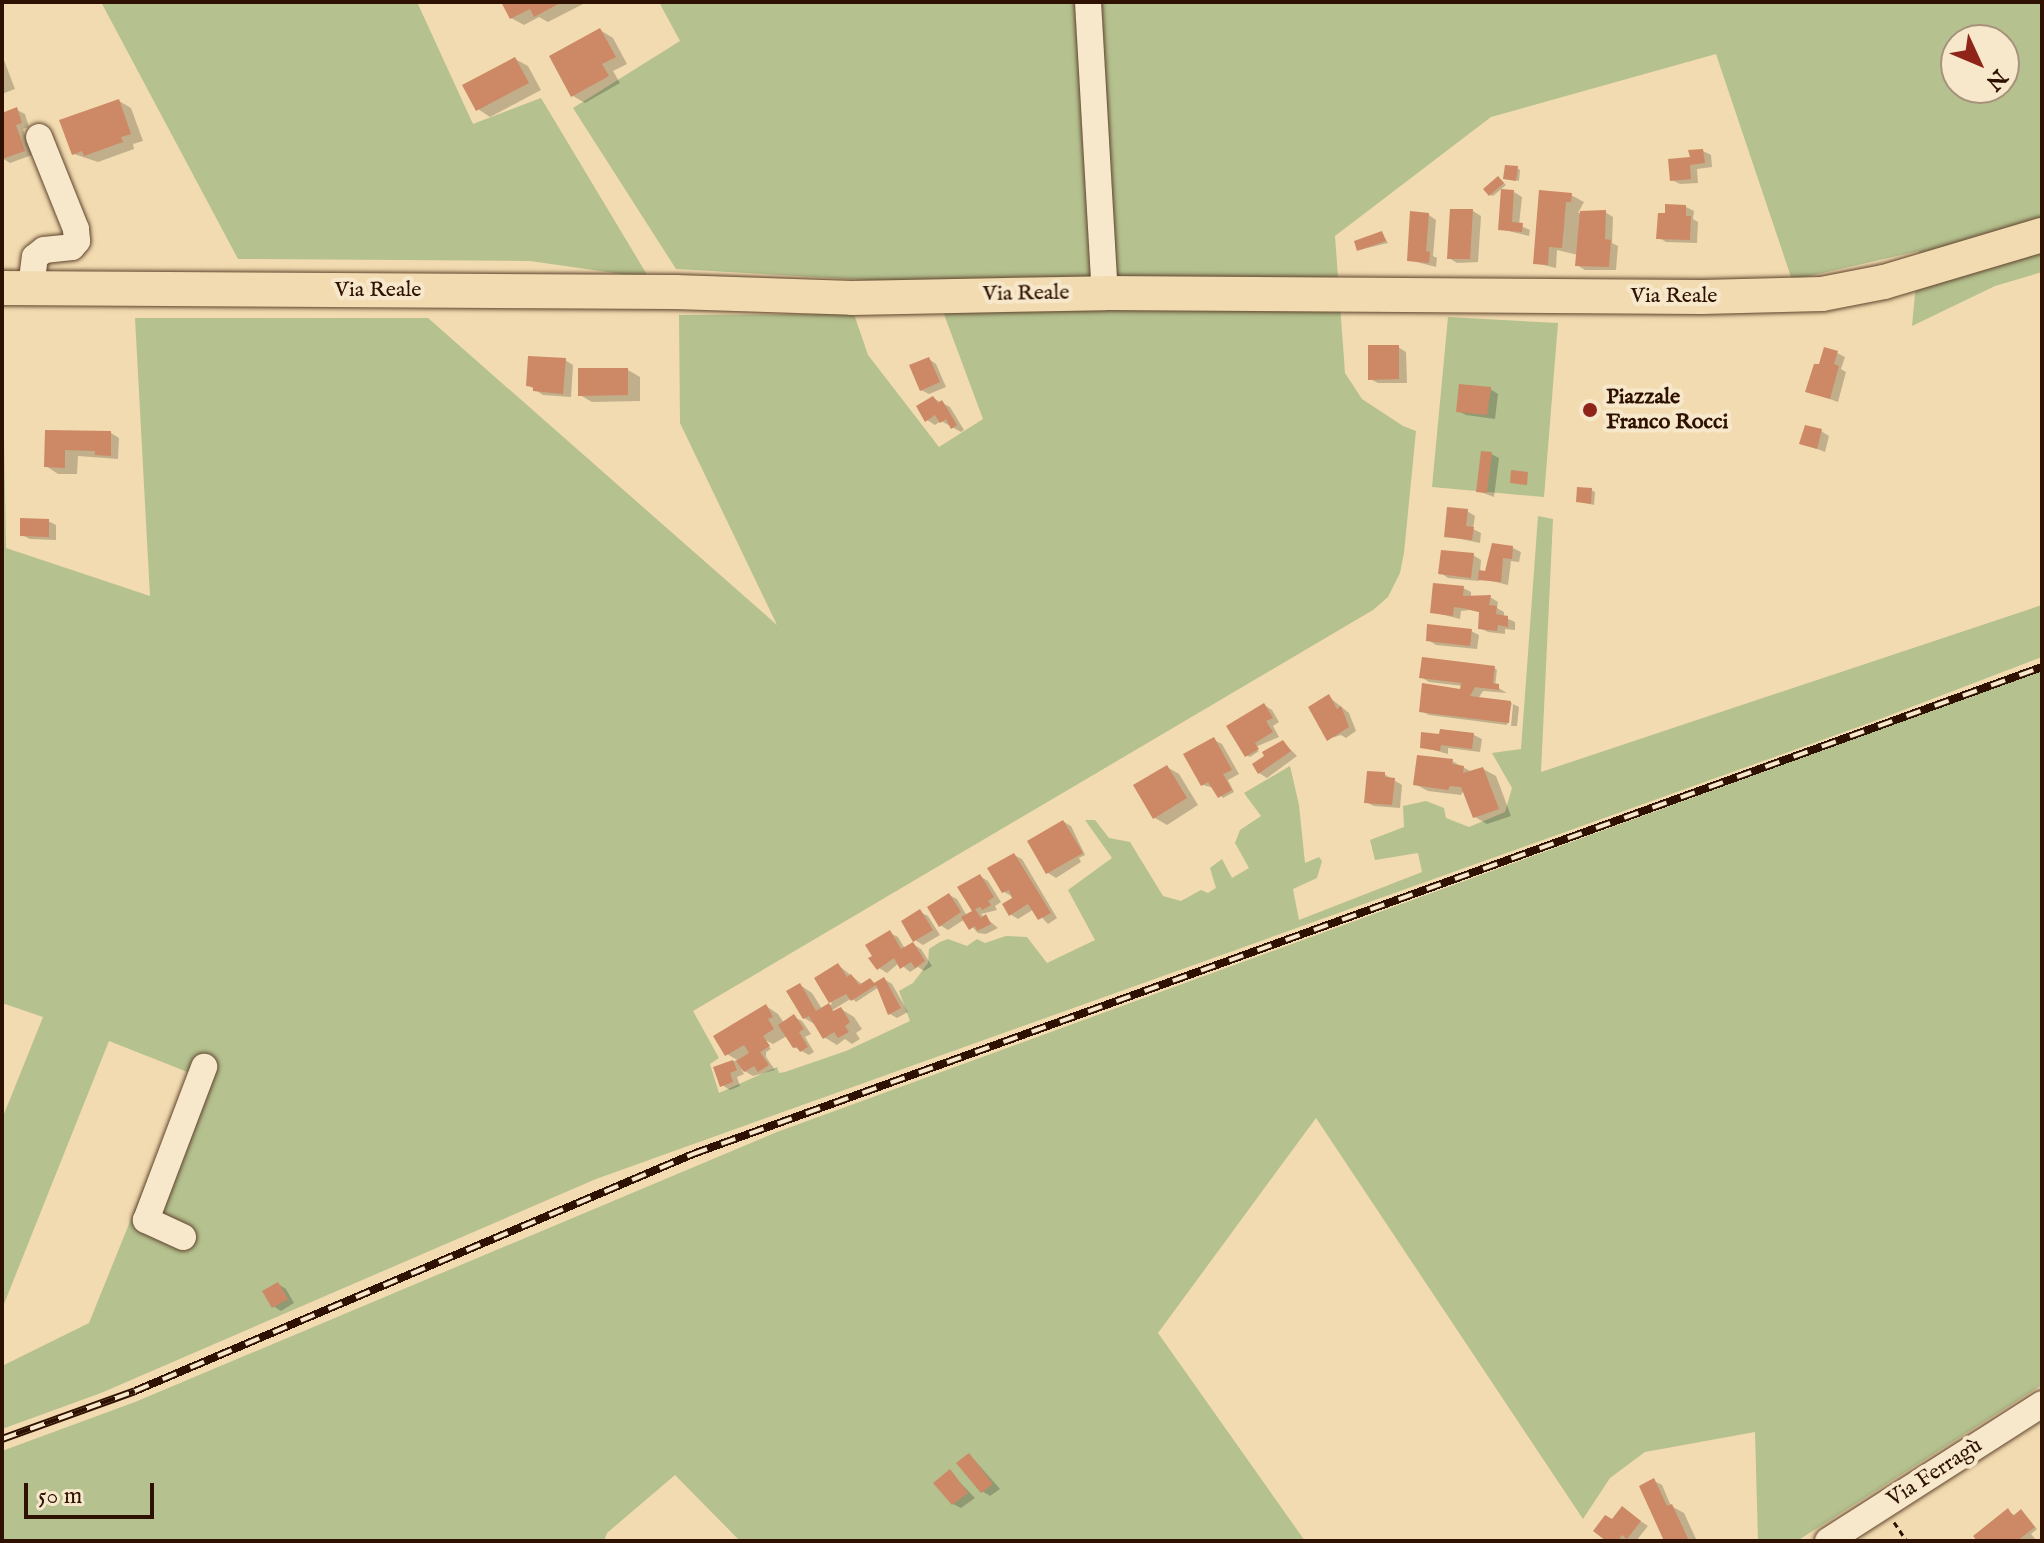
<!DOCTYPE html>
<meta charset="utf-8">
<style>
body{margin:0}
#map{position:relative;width:2044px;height:1543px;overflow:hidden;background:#f2dbb0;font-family:"IM FELL English",serif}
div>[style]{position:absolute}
.green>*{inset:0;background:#b5c18f}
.shadow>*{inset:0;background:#0003}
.building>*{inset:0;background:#cd8866}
.path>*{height:3px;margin-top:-1.5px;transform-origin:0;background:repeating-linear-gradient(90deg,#2e1101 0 6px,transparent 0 10px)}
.roads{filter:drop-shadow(0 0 2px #5f442d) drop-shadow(0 0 2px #5f442d)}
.minor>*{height:26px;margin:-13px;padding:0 13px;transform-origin:13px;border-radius:13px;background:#f7e8cc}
.major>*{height:34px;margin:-17px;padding:0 17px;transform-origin:17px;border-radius:17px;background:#f2dbb0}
.rail>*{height:8px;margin-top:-4px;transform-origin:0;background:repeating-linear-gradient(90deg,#f7e8cc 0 15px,#2e1101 0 30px);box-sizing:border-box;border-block:2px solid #2e1101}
.dots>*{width:22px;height:22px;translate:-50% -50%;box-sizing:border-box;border:4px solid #f7e8cc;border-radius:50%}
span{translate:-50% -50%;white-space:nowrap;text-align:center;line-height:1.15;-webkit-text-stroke:8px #f7e8cc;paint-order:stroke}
.street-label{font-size:22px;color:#2e1101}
.poi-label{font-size:22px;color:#2e1101;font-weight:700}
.left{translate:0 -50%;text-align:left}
.frame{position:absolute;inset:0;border:4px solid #2e1101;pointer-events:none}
.north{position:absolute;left:1940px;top:24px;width:80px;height:80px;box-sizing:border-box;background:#f7e8cc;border:2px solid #a7927b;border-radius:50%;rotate:134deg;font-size:22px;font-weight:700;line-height:32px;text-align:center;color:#2e1101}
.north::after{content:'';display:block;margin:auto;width:28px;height:36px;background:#8f2418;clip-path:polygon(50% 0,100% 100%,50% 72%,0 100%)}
.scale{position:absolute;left:24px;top:1483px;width:130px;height:36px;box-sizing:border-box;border:4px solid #2e1101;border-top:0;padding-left:10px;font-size:24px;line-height:28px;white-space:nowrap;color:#2e1101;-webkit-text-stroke:6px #f7e8cc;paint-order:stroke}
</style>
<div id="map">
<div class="green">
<i style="clip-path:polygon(101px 2px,417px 2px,473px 124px,541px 98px,649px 278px,530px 261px,238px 259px)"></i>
<i style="clip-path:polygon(evenodd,659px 2px,2042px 2px,2042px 272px,1995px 286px,1912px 326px,1919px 251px,1792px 280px,1716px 54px,1491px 117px,1335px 236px,1345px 373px,1362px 399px,1403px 426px,1416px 431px,1404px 553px,1400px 573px,1388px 597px,1373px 610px,693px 1011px,719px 1058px,710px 1064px,719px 1093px,777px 1067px,779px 1073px,785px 1072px,846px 1051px,910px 1021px,899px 991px,913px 983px,928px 963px,929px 949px,940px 942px,948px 939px,967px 946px,977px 939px,985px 943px,1006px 936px,1027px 937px,1047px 963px,1095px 940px,1068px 890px,1112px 858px,1085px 820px,1095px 820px,1109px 838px,1130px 842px,1163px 896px,1181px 901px,1201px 890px,1208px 893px,1216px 888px,1210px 868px,1222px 859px,1232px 878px,1249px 868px,1235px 843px,1240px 830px,1261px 816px,1244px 793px,1290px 766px,1299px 805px,1305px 863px,1319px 857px,1322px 861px,1317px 878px,1293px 889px,1299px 920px,1422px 872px,1418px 853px,1375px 860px,1370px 840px,1404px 827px,1403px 806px,1426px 801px,1444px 808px,1446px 818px,1469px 827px,1505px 812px,1512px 788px,1492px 753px,1521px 749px,1538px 516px,1553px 519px,1541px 772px,2042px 605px,2042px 657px,1872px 722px,596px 1179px,101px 1393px,2px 1429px,2px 1366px,89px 1323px,190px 1073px,109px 1041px,2px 1309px,2px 1119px,43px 1017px,2px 1003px,2px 321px,6px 548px,150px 596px,135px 318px,428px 318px,777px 625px,680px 423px,679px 315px,854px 314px,868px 355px,939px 447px,983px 419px,945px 317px,937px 284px,676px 269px,573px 108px,680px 41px,659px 2px,1956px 40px,2004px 40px,2004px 88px,1956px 88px,1956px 40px)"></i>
<i style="clip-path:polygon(1448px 317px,1558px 323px,1544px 497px,1432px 487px)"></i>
<i style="clip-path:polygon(2042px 670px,2042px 1385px,1797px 1541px,1758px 1541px,1755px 1432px,1645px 1452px,1610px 1478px,1583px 1519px,1316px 1118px,1158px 1333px,1305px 1541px,740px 1541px,675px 1475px,607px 1533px,604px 1541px,2px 1541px,2px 1451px,135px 1402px,777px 1132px)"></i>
</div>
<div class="shadow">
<i style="clip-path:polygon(503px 2px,587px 2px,548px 22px,539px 17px,524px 25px,511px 18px)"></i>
<i style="clip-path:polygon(600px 30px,613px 38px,627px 64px,613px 71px,620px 83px,585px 103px,573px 96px)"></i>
<i style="clip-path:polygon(2px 55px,15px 89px,2px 94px)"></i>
<i style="clip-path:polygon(515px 59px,528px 66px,541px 90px,490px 117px,478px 109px)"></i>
<i style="clip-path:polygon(119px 101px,131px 108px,143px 141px,133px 144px,134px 149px,98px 162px,74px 154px)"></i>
<i style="clip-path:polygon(17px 110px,25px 114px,29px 127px,23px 129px,32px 155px,10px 163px,2px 158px,2px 115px)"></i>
<i style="clip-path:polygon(1703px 151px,1711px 155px,1712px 167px,1697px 169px,1698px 183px,1680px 184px,1672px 180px)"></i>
<i style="clip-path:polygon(1517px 168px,1520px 170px,1519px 181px,1506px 178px)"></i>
<i style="clip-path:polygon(1501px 180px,1506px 185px,1493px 196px,1490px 195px)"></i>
<i style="clip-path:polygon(1514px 192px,1522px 197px,1519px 225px,1530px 230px,1529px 236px,1500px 229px)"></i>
<i style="clip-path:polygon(1541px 192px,1571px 195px,1584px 202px,1578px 213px,1605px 212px,1613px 217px,1612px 243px,1618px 246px,1616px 270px,1585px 270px,1577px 265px,1578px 255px,1557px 250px,1556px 268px,1535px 263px)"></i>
<i style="clip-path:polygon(1686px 207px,1694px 211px,1693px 219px,1698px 222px,1697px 243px,1666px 242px,1658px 237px)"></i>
<i style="clip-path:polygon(1452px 211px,1473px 211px,1481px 216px,1478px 262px,1457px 263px,1449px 258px)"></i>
<i style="clip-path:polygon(1429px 215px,1436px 220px,1433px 256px,1437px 258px,1436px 267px,1409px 260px)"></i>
<i style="clip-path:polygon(1382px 233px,1388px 243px,1359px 250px)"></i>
<i style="clip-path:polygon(1398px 347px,1406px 352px,1407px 383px,1378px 383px,1370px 379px)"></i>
<i style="clip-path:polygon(1837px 353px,1845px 357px,1841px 369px,1846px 372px,1838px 402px,1807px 391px,1821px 366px)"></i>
<i style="clip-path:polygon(929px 359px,936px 364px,946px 387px,929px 394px,921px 390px)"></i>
<i style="clip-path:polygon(565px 360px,573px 365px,571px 397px,543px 395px,528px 385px)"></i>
<i style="clip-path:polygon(628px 370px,640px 377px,640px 401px,592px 402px,580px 395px)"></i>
<i style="clip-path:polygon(1490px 389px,1498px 394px,1495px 419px,1466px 415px,1458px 411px)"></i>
<i style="clip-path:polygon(933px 398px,950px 407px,964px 430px,961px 432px,941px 421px,935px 425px,927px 420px)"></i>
<i style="clip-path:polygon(1821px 431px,1829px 436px,1825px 452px,1802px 443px)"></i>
<i style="clip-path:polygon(47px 432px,111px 433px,119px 438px,118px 459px,78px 456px,77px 474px,58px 474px,46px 466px)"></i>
<i style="clip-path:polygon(1491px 454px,1499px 458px,1494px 497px,1478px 491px)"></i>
<i style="clip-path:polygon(1591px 490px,1595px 492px,1594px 505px,1578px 501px)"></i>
<i style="clip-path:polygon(1467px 511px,1475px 516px,1473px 529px,1481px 533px,1480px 543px,1446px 536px)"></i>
<i style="clip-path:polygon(48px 521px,56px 525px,56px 540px,30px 539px,22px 535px)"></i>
<i style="clip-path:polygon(1513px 548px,1521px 552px,1519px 562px,1511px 561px,1508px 585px,1479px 578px,1479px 581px,1448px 578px,1441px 573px,1473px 555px,1481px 560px,1480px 572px,1487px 573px)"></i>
<i style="clip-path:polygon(1463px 588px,1471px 592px,1471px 598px,1490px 597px,1498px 602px,1497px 608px,1504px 612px,1504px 617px,1515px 622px,1515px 630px,1505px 629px,1505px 634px,1488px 632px,1480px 628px,1479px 612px,1470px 610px,1461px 611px,1460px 619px,1432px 612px)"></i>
<i style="clip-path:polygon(1471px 631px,1479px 635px,1477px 649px,1436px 645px,1428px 640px)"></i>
<i style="clip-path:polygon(1494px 668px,1497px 670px,1495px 686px,1507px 693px,1483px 691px,1478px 699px,1512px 703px,1507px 725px,1429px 715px,1421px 711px,1462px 691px,1463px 686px,1429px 682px,1421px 677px)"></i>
<i style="clip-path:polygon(1329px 697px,1349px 713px,1356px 731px,1346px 738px,1341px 735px,1328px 739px)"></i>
<i style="clip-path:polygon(1513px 704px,1519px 707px,1517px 726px,1511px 726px)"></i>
<i style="clip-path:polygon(1264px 705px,1272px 710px,1279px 722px,1273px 726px,1279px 737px,1253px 748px,1259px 751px,1250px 757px,1246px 755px)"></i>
<i style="clip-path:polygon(1474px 735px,1482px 739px,1480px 752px,1448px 748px,1448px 754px,1422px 747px)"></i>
<i style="clip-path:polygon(1214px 740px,1222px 744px,1239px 774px,1228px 780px,1234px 792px,1223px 798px,1214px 788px,1203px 785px)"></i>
<i style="clip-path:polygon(1283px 742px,1297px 756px,1267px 778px,1259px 773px,1255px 765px)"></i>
<i style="clip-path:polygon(1452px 761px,1472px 772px,1483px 769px,1496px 776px,1511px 816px,1487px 824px,1475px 817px,1464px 790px,1461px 795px,1428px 791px,1415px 784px)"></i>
<i style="clip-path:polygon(1167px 767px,1179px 774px,1198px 805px,1167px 825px,1155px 818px)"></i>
<i style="clip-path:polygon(1384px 774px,1402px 785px,1400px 808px,1374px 806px,1366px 802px)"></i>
<i style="clip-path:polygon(1064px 822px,1071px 826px,1085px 855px,1079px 858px,1081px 862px,1056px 878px,1048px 873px,1030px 842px)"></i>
<i style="clip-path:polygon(1014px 855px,1022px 859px,1057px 918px,1048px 924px,1034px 909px,1018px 919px,1010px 914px,1015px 898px,1004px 892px)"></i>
<i style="clip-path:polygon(980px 876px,988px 881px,1001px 902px,995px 906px,997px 910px,981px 914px,998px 928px,986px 934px,978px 933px,965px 919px,948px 930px,940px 925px,949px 895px,957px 899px,967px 916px,976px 911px,973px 909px)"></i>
<i style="clip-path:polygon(920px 912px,928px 916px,940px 935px,923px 945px,915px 940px)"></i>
<i style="clip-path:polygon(890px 933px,898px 937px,905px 949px,913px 944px,921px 949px,932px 966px,924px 971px,918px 967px,910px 972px,899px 963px,887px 973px,879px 968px)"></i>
<i style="clip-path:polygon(838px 965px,863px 985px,870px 980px,875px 984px,884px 979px,892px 984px,908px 1012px,897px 1018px,890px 1014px,879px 987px,856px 1002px,852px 998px,831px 1011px,833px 1014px,841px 1009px,854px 1017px,862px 1029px,856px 1033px,860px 1039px,852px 1044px,845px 1039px,837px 1045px,824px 1037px,816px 1025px,804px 1018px,800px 985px,812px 993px,822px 1009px,832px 1004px,816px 978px)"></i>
<i style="clip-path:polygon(766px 1006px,778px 1014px,784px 1023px,794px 1017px,802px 1021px,811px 1034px,805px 1037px,814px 1052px,809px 1055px,794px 1047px,787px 1036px,773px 1044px,763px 1039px,771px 1049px,766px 1052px,766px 1057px,775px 1070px,753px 1076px,741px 1069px,744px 1074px,737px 1077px,740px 1086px,730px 1090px,722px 1085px,716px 1068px,737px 1060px,727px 1054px)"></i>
<i style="clip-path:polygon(278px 1284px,286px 1289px,294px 1303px,281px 1311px,273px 1306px)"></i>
<i style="clip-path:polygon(970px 1455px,1000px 1489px,990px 1496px,982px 1491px)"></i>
<i style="clip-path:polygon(950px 1472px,975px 1498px,961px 1508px,953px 1504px)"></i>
<i style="clip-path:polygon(1654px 1481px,1662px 1485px,1671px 1506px,1684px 1513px,1697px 1541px,1667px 1541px)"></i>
<i style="clip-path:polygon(2008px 1511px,2016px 1516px,2024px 1514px,2037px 1529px,2031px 1534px,2037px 1541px,1979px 1541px)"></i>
<i style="clip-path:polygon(1630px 1514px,1648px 1526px,1636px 1541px,1609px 1541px,1613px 1522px)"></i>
</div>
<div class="building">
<i style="clip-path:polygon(501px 2px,562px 2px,534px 17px,530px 9px,510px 19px)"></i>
<i style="clip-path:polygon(600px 28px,616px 57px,602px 64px,609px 76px,571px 97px,549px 56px)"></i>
<i style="clip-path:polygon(515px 57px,529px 83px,476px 111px,462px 85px)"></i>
<i style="clip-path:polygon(119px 99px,131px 134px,121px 137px,123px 142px,84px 156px,82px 151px,72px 155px,59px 120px)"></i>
<i style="clip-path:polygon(17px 107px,22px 123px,16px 125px,25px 151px,2px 159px,2px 113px)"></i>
<i style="clip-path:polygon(1703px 149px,1705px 163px,1690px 165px,1691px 179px,1670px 181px,1668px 159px,1690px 157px,1688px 150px)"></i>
<i style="clip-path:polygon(1505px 165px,1518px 166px,1516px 181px,1503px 179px)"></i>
<i style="clip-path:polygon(1498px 176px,1504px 183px,1489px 196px,1483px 189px)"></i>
<i style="clip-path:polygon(1501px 189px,1514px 190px,1512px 222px,1523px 223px,1522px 232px,1498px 230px)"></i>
<i style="clip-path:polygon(1539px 190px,1572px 193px,1571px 202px,1566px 202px,1562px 248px,1549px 247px,1548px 265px,1533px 264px)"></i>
<i style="clip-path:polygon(1665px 204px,1686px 205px,1686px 216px,1691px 216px,1690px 240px,1656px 239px,1658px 213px,1665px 213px)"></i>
<i style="clip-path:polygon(1450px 209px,1473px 209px,1470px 259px,1447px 259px)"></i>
<i style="clip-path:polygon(1606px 210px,1605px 239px,1611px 240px,1609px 267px,1575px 266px,1580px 211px)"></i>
<i style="clip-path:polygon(1410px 211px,1429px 213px,1426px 251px,1430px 252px,1429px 263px,1407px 261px)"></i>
<i style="clip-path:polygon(1382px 231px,1386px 241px,1357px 251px,1354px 241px)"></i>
<i style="clip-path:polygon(1368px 345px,1399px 345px,1399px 379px,1368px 380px)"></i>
<i style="clip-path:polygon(1824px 347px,1838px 351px,1834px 364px,1839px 366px,1830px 399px,1805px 392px,1814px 364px,1819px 364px)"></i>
<i style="clip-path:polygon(528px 356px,566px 358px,563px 394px,533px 391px,533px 387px,526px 386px)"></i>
<i style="clip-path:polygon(929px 357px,940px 382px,920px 391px,909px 365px)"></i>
<i style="clip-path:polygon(578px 368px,628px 368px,628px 395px,578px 396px)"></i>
<i style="clip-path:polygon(1459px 384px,1491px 387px,1487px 415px,1456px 412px)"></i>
<i style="clip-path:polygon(933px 396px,938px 403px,942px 400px,957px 425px,951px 429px,946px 419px,940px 423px,935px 415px,925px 422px,916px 406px)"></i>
<i style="clip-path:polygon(1805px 425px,1822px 429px,1817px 449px,1799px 444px)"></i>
<i style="clip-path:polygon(45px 430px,111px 431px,111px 456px,95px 455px,95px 451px,65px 450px,65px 468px,44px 467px)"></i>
<i style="clip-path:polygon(1481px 451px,1492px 452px,1487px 493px,1476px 492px)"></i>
<i style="clip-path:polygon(1511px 470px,1528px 472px,1527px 485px,1510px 483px)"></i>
<i style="clip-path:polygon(1577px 487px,1592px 488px,1591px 504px,1576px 502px)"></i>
<i style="clip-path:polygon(1447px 507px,1468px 509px,1466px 526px,1474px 527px,1472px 540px,1444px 537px)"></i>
<i style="clip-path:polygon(20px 518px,49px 519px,49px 537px,20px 536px)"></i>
<i style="clip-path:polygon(1492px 543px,1513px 546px,1512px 559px,1503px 558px,1501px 582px,1478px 580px,1479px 570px,1485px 571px)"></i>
<i style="clip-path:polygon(1441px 550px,1474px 553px,1471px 578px,1438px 574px)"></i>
<i style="clip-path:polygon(1433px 583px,1464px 586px,1463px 596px,1491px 595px,1489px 605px,1497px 606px,1496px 614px,1508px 616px,1508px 627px,1498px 625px,1497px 631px,1478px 629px,1479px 612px,1462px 608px,1454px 607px,1453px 616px,1430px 613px)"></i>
<i style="clip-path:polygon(1427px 624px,1472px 629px,1470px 646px,1426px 641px)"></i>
<i style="clip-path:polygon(1422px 657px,1495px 666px,1493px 683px,1499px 684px,1499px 690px,1475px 687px,1470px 696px,1511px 701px,1509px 723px,1419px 712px,1422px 683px,1460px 689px,1461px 683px,1419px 678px)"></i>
<i style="clip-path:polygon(1329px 694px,1337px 709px,1341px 706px,1349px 727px,1327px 741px,1308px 707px)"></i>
<i style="clip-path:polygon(1264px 703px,1273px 718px,1266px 721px,1273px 732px,1255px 743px,1259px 749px,1245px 757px,1226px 726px)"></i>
<i style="clip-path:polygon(1440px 729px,1474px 733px,1472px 749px,1441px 745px,1440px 751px,1420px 748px,1421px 732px,1439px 734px)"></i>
<i style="clip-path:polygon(1214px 737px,1232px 770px,1223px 774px,1232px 790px,1218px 798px,1208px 782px,1201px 786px,1183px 754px)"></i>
<i style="clip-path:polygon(1283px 740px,1291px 751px,1258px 774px,1252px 764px,1264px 756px,1262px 752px)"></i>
<i style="clip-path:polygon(1417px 755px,1453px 759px,1452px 764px,1464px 766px,1463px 773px,1483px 767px,1499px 809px,1473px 818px,1461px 787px,1450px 786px,1448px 790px,1413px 785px)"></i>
<i style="clip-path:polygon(1167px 765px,1187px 798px,1153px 819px,1133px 785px)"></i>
<i style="clip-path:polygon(1367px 771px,1385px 772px,1385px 777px,1395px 778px,1392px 805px,1364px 803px)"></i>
<i style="clip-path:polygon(1063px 820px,1083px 853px,1046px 874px,1027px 841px)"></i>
<i style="clip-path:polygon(1014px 853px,1051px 913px,1038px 920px,1028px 904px,1009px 916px,1002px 904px,1012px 898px,1009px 890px,1002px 893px,987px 868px)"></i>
<i style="clip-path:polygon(980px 874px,994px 897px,988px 901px,991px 905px,982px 910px,980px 907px,975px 909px,981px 918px,986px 914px,991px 924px,977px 931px,975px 926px,969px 930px,961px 917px,972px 911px,957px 887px)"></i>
<i style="clip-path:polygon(949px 893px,961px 912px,939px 927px,927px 907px)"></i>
<i style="clip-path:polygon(920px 909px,933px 930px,913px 942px,901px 921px)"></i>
<i style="clip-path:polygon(890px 930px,901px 949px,913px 942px,925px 961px,915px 968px,911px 962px,900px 969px,894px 958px,877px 970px,868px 958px,872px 956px,865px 945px)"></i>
<i style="clip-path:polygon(838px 963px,847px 977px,851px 974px,859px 985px,870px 978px,874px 983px,884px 977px,901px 1008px,888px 1015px,876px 985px,851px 1001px,846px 994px,829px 1003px,814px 978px)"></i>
<i style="clip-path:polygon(800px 983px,816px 1011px,829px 1003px,833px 1011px,841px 1007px,850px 1022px,845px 1026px,849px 1032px,838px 1038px,834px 1032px,823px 1039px,809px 1016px,803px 1019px,786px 991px)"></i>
<i style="clip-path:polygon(766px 1004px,773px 1017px,768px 1019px,774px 1029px,763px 1036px,770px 1046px,760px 1052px,769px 1065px,758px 1072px,754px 1066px,744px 1072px,736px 1061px,749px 1053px,744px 1045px,725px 1056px,713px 1036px)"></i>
<i style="clip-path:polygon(794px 1014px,804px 1029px,799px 1032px,808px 1047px,800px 1052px,797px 1047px,793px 1048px,778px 1025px)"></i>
<i style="clip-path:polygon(733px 1060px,737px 1070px,730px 1073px,733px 1082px,720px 1087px,713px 1067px)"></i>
<i style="clip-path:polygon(278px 1282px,288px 1299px,272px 1308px,262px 1291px)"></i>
<i style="clip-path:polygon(969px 1453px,993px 1484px,981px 1493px,956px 1463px)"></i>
<i style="clip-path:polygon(950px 1469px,968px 1493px,952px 1505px,933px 1483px)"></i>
<i style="clip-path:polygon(1654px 1478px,1667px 1506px,1672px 1504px,1689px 1541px,1664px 1541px,1639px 1486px)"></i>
<i style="clip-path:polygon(1622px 1506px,1641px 1521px,1627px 1539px,1622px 1535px,1618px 1541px,1606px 1541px,1593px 1531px,1605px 1515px,1612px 1519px)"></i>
<i style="clip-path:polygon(2008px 1508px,2013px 1516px,2021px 1509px,2035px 1527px,2017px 1541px,1977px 1541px,1973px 1536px)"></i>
</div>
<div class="path">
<i style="left:1894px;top:1522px;width:23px;rotate:56deg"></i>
</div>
<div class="roads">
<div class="minor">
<i style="left:1088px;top:2px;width:291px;rotate:86.7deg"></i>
<i style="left:31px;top:288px;width:31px;rotate:-83deg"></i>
<i style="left:35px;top:257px;width:11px;rotate:-38deg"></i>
<i style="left:44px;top:250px;width:28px;rotate:-6deg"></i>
<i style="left:72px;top:247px;width:8px;rotate:-50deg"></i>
<i style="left:77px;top:241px;width:12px;rotate:-95deg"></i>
<i style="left:76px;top:229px;width:99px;rotate:-111.9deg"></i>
<i style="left:183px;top:1237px;width:41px;rotate:-155.3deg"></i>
<i style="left:146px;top:1220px;width:164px;rotate:-69.2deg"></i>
<i style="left:1828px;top:1541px;width:254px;rotate:-32.6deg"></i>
</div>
<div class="major">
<i style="left:2px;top:288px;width:673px;rotate:0.34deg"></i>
<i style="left:675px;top:292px;width:177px;rotate:1.9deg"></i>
<i style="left:852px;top:298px;width:253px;rotate:-1.1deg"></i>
<i style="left:1105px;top:293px;width:597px;rotate:0.38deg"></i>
<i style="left:1702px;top:297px;width:120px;rotate:-1.4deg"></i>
<i style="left:1822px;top:294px;width:63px;rotate:-11deg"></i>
<i style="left:1884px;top:282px;width:165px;rotate:-16.6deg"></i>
</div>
</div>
<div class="rail">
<i style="left:2px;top:1439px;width:141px;rotate:-19.8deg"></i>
<i style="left:135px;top:1391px;width:606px;rotate:-23.01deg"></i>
<i style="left:693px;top:1154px;width:1434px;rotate:-19.85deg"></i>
</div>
<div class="dots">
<i style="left:1590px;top:410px;background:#8f2418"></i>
</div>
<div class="street-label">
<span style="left:378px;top:291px">Via Reale</span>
<span style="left:1026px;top:294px;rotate:-1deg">Via Reale</span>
<span style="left:1674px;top:297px">Via Reale</span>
<span style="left:1935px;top:1473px;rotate:-33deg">Via Ferragù</span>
</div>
<div class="poi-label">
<span class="left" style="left:1606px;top:410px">Piazzale<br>Franco Rocci</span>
</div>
<div class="frame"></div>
<div class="north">N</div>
<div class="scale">50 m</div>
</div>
